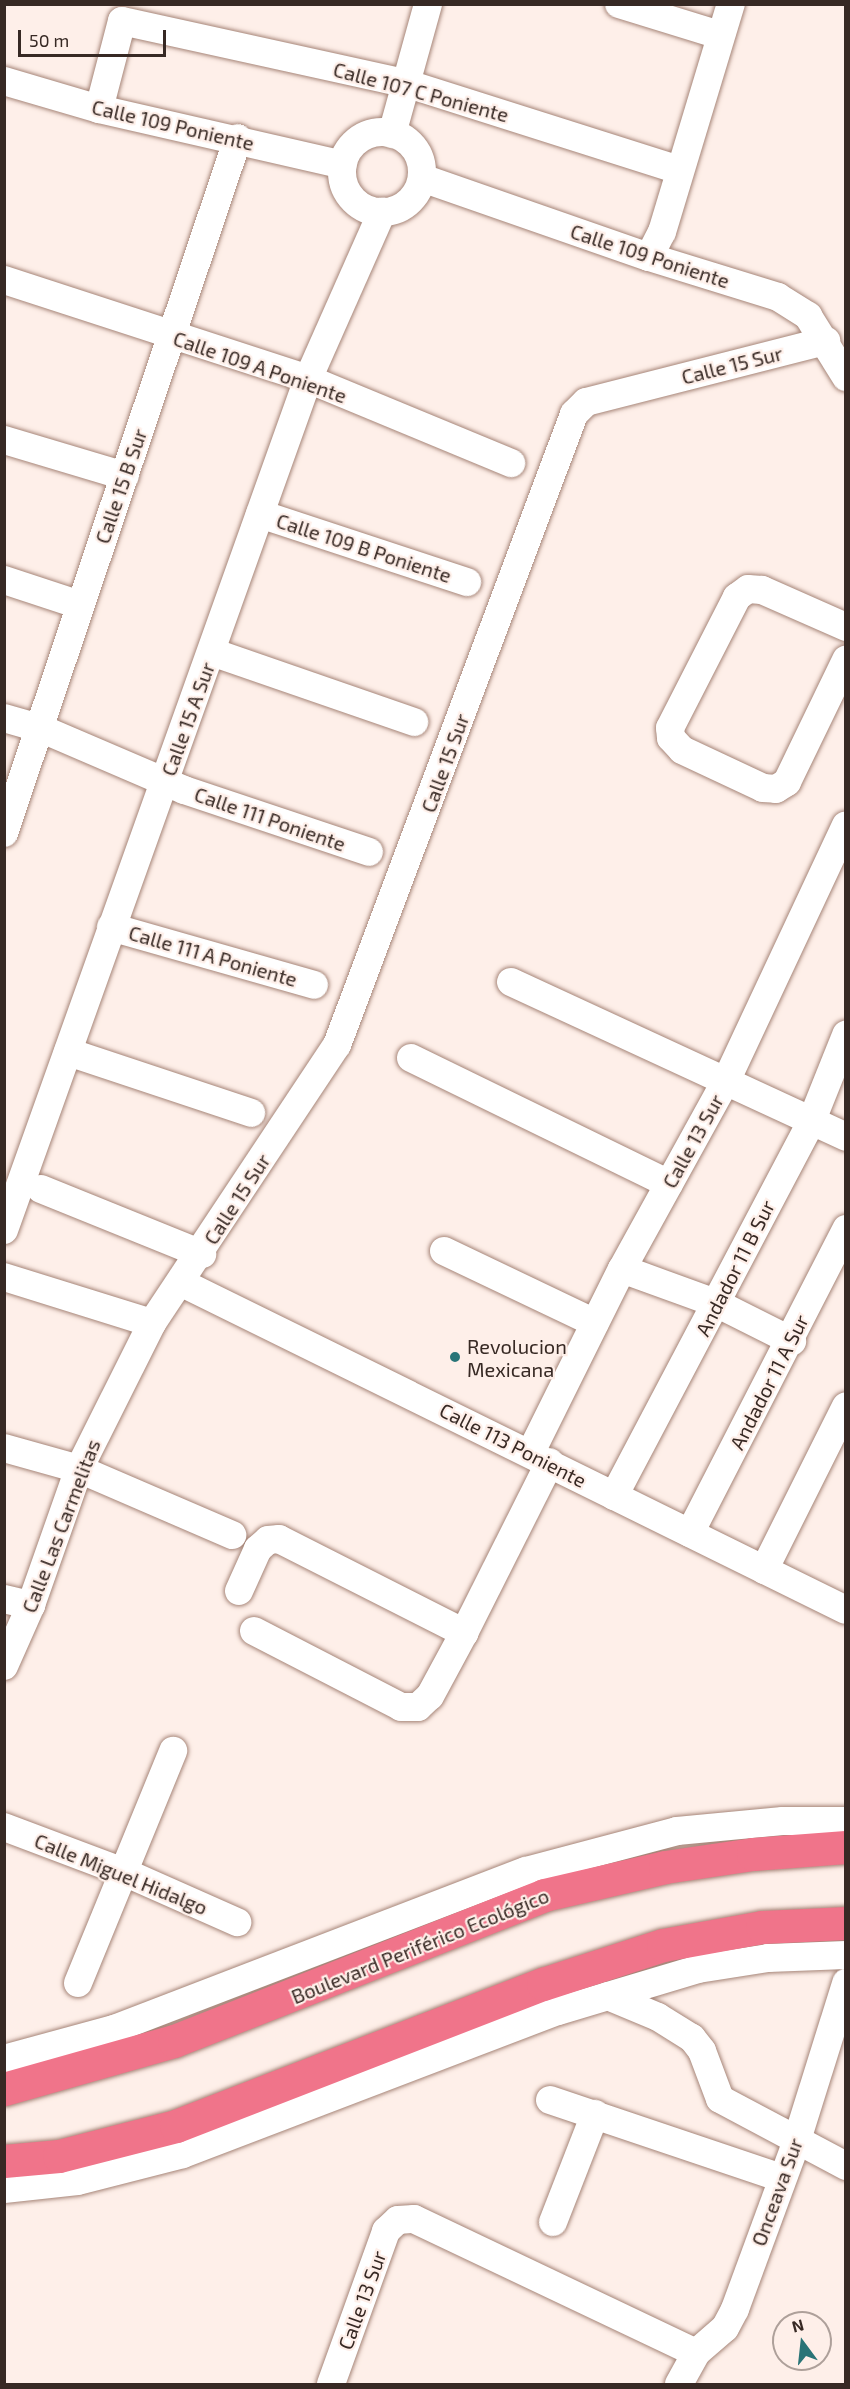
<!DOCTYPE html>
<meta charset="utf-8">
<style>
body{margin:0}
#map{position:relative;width:850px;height:2389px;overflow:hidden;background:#feefe9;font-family:"Exo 2",sans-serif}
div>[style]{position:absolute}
.roads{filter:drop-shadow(0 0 2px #a68578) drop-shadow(0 0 2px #a68578)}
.minor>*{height:28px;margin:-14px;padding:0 14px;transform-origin:14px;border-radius:14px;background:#fff}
.minor>.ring{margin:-14px;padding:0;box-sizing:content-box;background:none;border:28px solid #fff;border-radius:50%}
.highway>*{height:33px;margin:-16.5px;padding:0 16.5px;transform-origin:16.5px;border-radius:16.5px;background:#f0748a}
.dots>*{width:16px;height:16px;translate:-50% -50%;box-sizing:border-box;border:3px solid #feefe9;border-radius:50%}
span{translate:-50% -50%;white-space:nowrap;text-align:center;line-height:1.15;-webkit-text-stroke:4.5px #feefe9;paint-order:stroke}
.street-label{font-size:20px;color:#372924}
.poi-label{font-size:20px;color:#372924}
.left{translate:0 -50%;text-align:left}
.frame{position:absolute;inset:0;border:6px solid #372924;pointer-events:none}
.north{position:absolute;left:772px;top:2311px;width:60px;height:60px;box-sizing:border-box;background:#feefe9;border:2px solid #aea09a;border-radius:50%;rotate:345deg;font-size:16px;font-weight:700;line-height:24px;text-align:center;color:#372924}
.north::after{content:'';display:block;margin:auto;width:21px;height:27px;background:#297477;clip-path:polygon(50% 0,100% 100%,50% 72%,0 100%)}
.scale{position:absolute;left:18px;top:30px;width:148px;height:27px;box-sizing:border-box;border:3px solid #372924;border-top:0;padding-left:8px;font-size:18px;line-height:21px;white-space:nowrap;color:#372924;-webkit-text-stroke:4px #feefe9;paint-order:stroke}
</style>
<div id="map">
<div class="roads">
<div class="minor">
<i style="left:619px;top:4px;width:106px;rotate:17.1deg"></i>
<i style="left:4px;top:81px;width:99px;rotate:16.4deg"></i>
<i style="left:99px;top:109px;width:250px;rotate:12.9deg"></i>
<i style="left:99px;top:109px;width:91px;rotate:-75.4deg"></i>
<i style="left:122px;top:21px;width:290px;rotate:12.4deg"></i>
<i style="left:405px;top:83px;width:288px;rotate:17.6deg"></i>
<i class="ring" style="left:342px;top:132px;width:52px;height:52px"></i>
<i style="left:392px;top:134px;width:135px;rotate:-74.5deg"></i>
<i style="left:422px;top:178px;width:240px;rotate:19.2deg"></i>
<i style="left:649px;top:257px;width:135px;rotate:17.2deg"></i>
<i style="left:778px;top:297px;width:36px;rotate:32deg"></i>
<i style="left:808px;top:316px;width:72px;rotate:58.1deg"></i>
<i style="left:649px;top:257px;width:28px;rotate:-63deg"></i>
<i style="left:662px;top:232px;width:238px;rotate:-73.2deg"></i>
<i style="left:4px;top:280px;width:320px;rotate:18deg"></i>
<i style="left:308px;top:379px;width:220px;rotate:22.5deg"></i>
<i style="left:4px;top:440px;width:126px;rotate:16.6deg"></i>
<i style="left:260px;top:514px;width:218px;rotate:18.2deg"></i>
<i style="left:4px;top:580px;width:80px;rotate:18.2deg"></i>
<i style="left:846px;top:627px;width:92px;rotate:-156.2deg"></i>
<i style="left:762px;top:590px;width:14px;rotate:-176deg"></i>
<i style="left:748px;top:589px;width:14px;rotate:144deg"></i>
<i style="left:737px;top:597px;width:147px;rotate:117.1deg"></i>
<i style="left:670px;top:728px;width:10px;rotate:84deg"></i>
<i style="left:671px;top:738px;width:16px;rotate:47deg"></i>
<i style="left:682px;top:750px;width:89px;rotate:25.1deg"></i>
<i style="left:763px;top:788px;width:13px;rotate:4deg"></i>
<i style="left:776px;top:789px;width:13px;rotate:-32deg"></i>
<i style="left:787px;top:782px;width:136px;rotate:-64.2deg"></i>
<i style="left:212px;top:652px;width:214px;rotate:19.1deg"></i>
<i style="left:4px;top:718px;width:40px;rotate:16deg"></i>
<i style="left:42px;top:729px;width:155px;rotate:23.2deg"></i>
<i style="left:184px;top:790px;width:195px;rotate:18.5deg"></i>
<i style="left:4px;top:833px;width:733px;rotate:-71.39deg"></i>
<i style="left:111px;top:927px;width:211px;rotate:15.9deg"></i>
<i style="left:511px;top:982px;width:369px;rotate:24.8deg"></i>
<i style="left:68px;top:1052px;width:193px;rotate:18.4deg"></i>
<i style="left:411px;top:1058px;width:287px;rotate:26deg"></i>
<i style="left:41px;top:1189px;width:174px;rotate:22deg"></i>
<i style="left:4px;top:1230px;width:904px;rotate:-70.34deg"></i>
<i style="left:308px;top:379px;width:183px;rotate:-66.1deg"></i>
<i style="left:444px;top:1251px;width:167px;rotate:25.5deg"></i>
<i style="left:622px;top:1269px;width:102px;rotate:20deg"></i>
<i style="left:718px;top:1304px;width:83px;rotate:26.6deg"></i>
<i style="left:4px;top:1277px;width:155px;rotate:17.3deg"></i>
<i style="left:180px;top:1282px;width:742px;rotate:26.22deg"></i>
<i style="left:4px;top:1448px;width:78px;rotate:15.6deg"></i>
<i style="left:79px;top:1469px;width:167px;rotate:23.3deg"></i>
<i style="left:531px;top:1452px;width:204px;rotate:-63.6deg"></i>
<i style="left:622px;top:1269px;width:217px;rotate:-61.1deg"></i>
<i style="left:727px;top:1079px;width:280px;rotate:-64.9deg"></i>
<i style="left:614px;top:1496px;width:425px;rotate:-62.2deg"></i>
<i style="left:812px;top:1120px;width:92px;rotate:-68.2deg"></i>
<i style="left:690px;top:1533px;width:342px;rotate:-62.8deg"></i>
<i style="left:764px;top:1570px;width:183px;rotate:-63.4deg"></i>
<i style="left:239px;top:1591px;width:46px;rotate:-65.7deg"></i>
<i style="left:258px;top:1549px;width:13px;rotate:-42deg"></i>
<i style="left:268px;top:1540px;width:11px;rotate:-5deg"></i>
<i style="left:279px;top:1539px;width:208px;rotate:26.9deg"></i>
<i style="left:4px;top:1599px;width:28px;rotate:13deg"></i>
<i style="left:254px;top:1631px;width:165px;rotate:27.3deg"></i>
<i style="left:401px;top:1707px;width:17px"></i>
<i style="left:418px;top:1707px;width:16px;rotate:-43deg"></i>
<i style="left:430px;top:1696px;width:72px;rotate:-61.6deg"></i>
<i style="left:464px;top:1633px;width:191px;rotate:-63.3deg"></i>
<i style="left:4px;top:1666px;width:67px;rotate:-66.1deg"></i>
<i style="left:31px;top:1605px;width:144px;rotate:-70.6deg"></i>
<i style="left:79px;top:1469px;width:163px;rotate:-63.4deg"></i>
<i style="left:152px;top:1323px;width:334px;rotate:-56.4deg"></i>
<i style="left:337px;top:1045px;width:674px;rotate:-69.41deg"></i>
<i style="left:574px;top:414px;width:17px;rotate:-45deg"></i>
<i style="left:586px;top:402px;width:248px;rotate:-14.3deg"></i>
<i style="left:4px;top:1827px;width:128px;rotate:20.6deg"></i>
<i style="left:124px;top:1872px;width:124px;rotate:23.9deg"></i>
<i style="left:78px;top:1983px;width:251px;rotate:-67.7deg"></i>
<i style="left:608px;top:1996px;width:54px;rotate:22.8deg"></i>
<i style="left:658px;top:2017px;width:40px;rotate:32deg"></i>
<i style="left:692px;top:2038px;width:16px;rotate:52deg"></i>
<i style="left:702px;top:2051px;width:51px;rotate:69.4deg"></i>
<i style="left:720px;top:2099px;width:143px;rotate:28deg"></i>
<i style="left:4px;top:2059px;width:114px;rotate:-15.3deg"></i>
<i style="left:114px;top:2029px;width:441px;rotate:-21deg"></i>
<i style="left:526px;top:1871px;width:156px;rotate:-14.8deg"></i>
<i style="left:677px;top:1831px;width:106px;rotate:-5.4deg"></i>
<i style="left:783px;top:1821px;width:63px"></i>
<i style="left:550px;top:2100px;width:245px;rotate:18.6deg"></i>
<i style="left:4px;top:2189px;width:74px;rotate:-6.2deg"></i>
<i style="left:78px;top:2181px;width:108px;rotate:-14.4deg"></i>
<i style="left:183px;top:2154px;width:401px;rotate:-20.9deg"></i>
<i style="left:558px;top:2011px;width:146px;rotate:-16.7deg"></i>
<i style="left:698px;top:1969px;width:71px;rotate:-8.9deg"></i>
<i style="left:768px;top:1958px;width:78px;rotate:-2.2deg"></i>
<i style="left:553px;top:2222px;width:116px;rotate:-68.7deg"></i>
<i style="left:331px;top:2384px;width:163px;rotate:-70.2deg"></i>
<i style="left:386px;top:2231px;width:16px;rotate:-43deg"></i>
<i style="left:398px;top:2220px;width:16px;rotate:-4deg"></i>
<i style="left:414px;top:2219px;width:312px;rotate:25.4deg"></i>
<i style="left:679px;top:2384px;width:35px;rotate:-61deg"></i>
<i style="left:696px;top:2353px;width:38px;rotate:-41deg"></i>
<i style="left:725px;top:2328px;width:21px;rotate:-62deg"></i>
<i style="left:735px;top:2309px;width:177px;rotate:-69.8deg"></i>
<i style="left:796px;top:2143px;width:168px;rotate:-72.6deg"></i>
</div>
<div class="highway">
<i style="left:4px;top:2089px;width:177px;rotate:-15.8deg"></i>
<i style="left:174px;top:2041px;width:398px;rotate:-21.5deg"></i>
<i style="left:544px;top:1895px;width:124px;rotate:-13deg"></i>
<i style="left:665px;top:1867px;width:89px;rotate:-8.4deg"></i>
<i style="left:753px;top:1854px;width:93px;rotate:-4.3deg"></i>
<i style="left:4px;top:2161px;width:55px;rotate:-5.2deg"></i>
<i style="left:59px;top:2156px;width:121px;rotate:-14.4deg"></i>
<i style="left:176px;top:2126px;width:394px;rotate:-21.2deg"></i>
<i style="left:543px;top:1984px;width:126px;rotate:-18deg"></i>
<i style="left:663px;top:1945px;width:101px;rotate:-10.3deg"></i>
<i style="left:762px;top:1927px;width:84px;rotate:-2.7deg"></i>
</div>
</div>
<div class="dots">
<i style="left:455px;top:1357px;background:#297477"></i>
</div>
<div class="street-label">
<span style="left:421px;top:92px;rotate:15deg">Calle 107 C Poniente</span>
<span style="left:173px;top:125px;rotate:13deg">Calle 109 Poniente</span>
<span style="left:650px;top:256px;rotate:18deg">Calle 109 Poniente</span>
<span style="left:732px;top:365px;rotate:-14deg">Calle 15 Sur</span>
<span style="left:260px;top:367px;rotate:19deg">Calle 109 A Poniente</span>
<span style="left:121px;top:486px;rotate:-71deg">Calle 15 B Sur</span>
<span style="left:364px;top:548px;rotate:18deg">Calle 109 B Poniente</span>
<span style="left:188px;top:719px;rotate:-70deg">Calle 15 A Sur</span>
<span style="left:445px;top:763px;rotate:-70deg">Calle 15 Sur</span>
<span style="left:270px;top:819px;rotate:19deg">Calle 111 Poniente</span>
<span style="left:213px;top:956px;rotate:16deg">Calle 111 A Poniente</span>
<span style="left:693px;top:1141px;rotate:-61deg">Calle 13 Sur</span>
<span style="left:237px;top:1199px;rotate:-57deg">Calle 15 Sur</span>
<span style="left:735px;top:1268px;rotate:-63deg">Andador 11 B Sur</span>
<span style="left:769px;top:1382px;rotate:-63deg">Andador 11 A Sur</span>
<span style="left:513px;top:1445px;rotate:27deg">Calle 113 Poniente</span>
<span style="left:61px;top:1526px;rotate:-69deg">Calle Las Carmelitas</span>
<span style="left:121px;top:1874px;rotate:22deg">Calle Miguel Hidalgo</span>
<span style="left:420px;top:1946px;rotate:-22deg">Boulevard Periférico Ecológico</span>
<span style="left:777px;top:2192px;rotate:-70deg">Onceava Sur</span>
<span style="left:362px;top:2300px;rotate:-70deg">Calle 13 Sur</span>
</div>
<div class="poi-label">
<span class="left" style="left:467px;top:1358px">Revolucion<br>Mexicana</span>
</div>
<div class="frame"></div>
<div class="north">N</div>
<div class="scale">50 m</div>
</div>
